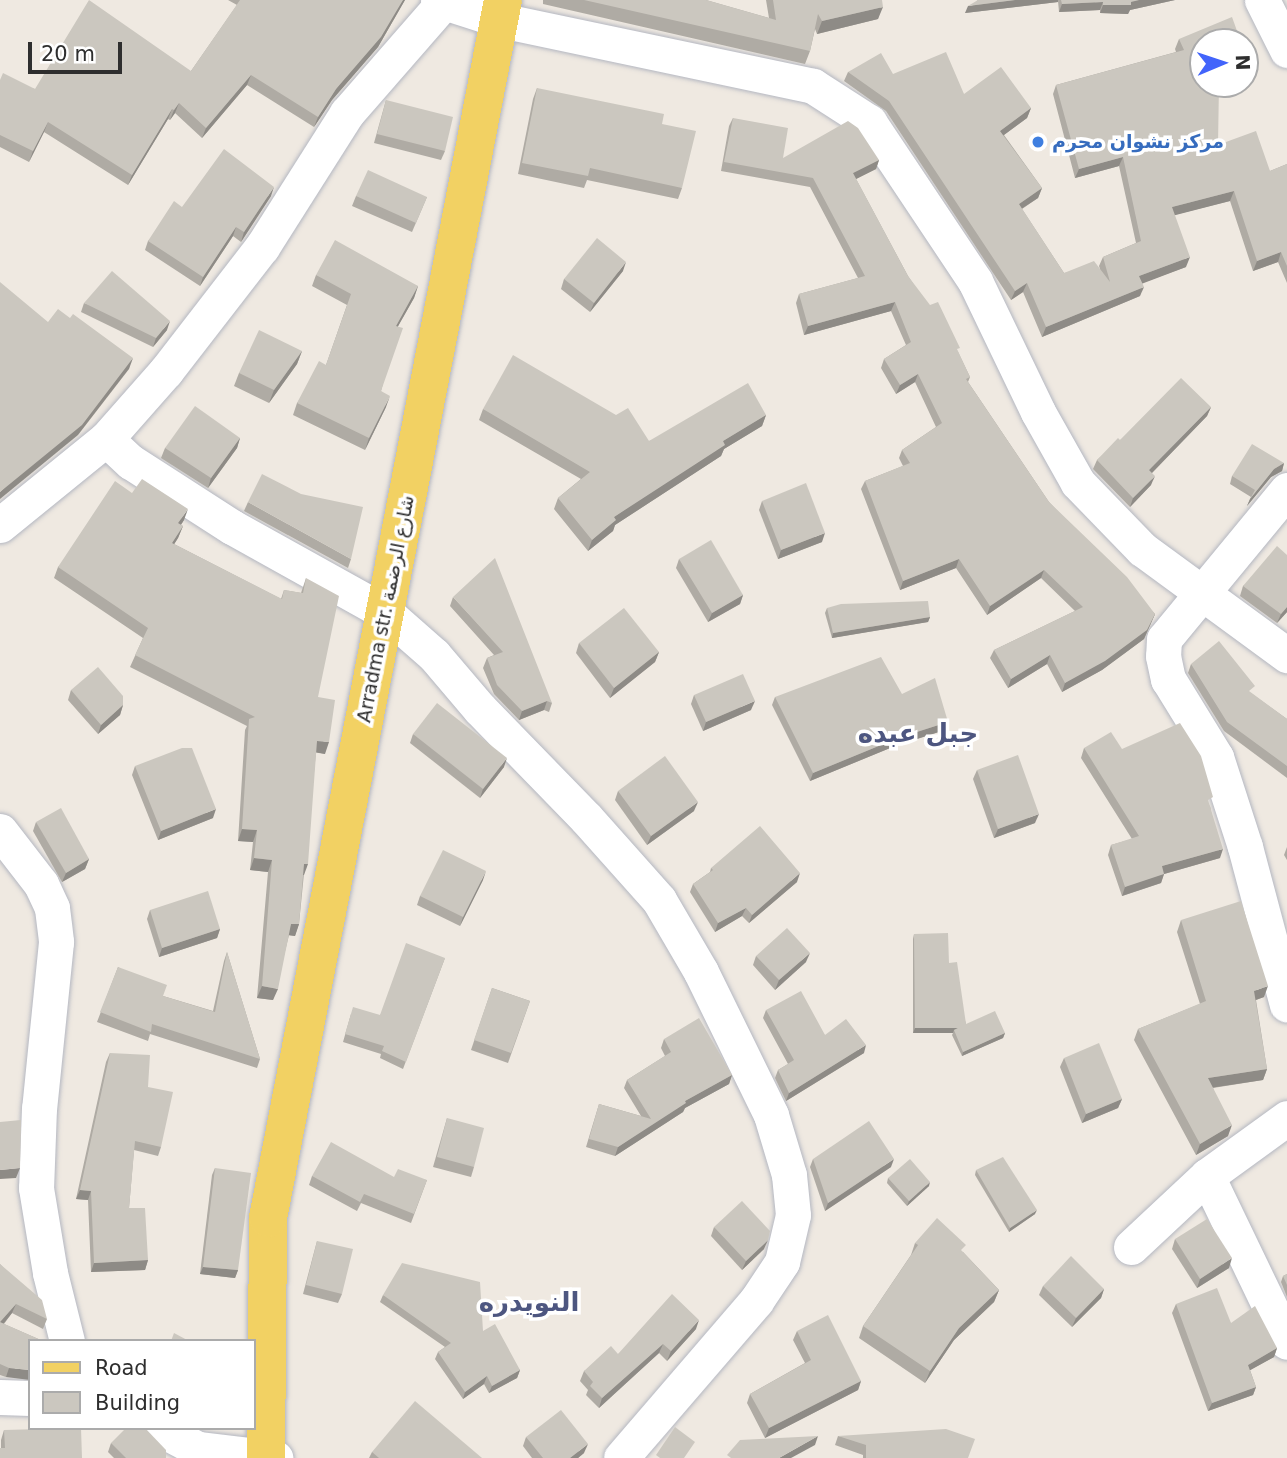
<!DOCTYPE html>
<meta charset="utf-8">
<style>
body{margin:0}
#map{position:relative;width:1287px;height:1458px;overflow:hidden;background:#efe9e1;font-family:"DejaVu Sans",Cairo,sans-serif}
div>[style]{position:absolute}
.roads{filter:drop-shadow(0 0 2px #b4b7c1) drop-shadow(0 0 2px #b4b7c1)}
.minor>*{height:35px;margin:-17.5px;padding:0 17.5px;transform-origin:17.5px;border-radius:17.5px;background:#fff}
.major>*{height:38px;margin:-19px;padding:0 19px;transform-origin:19px;border-radius:19px;background:#f2d163}
.wall>*{inset:0;background:#afaba4}
.shaded-wall>*{inset:0;background:#8e8b86}
.building>*{inset:0;background:#cbc7bf}
.dots>*{width:19px;height:19px;translate:-50% -50%;box-sizing:border-box;border:4px solid #fff;border-radius:50%}
span{translate:-50% -50%;white-space:nowrap;text-align:center;line-height:1.15;-webkit-text-stroke:7px #fff;paint-order:stroke}
.shop-label{font-size:19px;color:#366cbe;font-weight:700}
.left{translate:0 -50%;text-align:left}
.street-label{font-size:19px;color:#2e2e2e}
.district-label{font-size:26px;color:#4d5680;font-weight:700}
.legend{position:absolute;left:28px;top:1339px;width:228px;height:91px;box-sizing:border-box;background:#fff;border:2px solid #ababab;margin:0;padding:9px 12px;list-style:none;font-size:21px;color:#2e2e2e}
.legend li{display:flex;align-items:center;gap:14px;height:35px}
.legend b{width:35px;border:2px solid #ababab}
.north{position:absolute;left:1189px;top:28px;width:70px;height:70px;box-sizing:border-box;background:#fff;border:2px solid #ababab;border-radius:50%;rotate:88deg;font-size:19px;font-weight:700;line-height:28px;text-align:center;color:#2e2e2e}
.north::after{content:'';display:block;margin:auto;width:24px;height:32px;background:#4264fb;clip-path:polygon(50% 0,100% 100%,50% 72%,0 100%)}
.scale{position:absolute;left:28px;top:42px;width:94px;height:32px;box-sizing:border-box;border:4px solid #2e2e2e;border-top:0;padding-left:9px;font-size:21px;line-height:24px;white-space:nowrap;color:#2e2e2e;-webkit-text-stroke:5px #fff;paint-order:stroke}
</style>
<div id="map">
<div class="roads">
<div class="minor">
<i style="left:438px;top:0;width:65px;rotate:17.9deg"></i>
<i style="left:500px;top:20px;width:320px;rotate:11.9deg"></i>
<i style="left:813px;top:86px;width:67px;rotate:32.7deg"></i>
<i style="left:869px;top:122px;width:191px;rotate:56.3deg"></i>
<i style="left:975px;top:281px;width:145px;rotate:64.3deg"></i>
<i style="left:1038px;top:412px;width:81px;rotate:60.6deg"></i>
<i style="left:1078px;top:483px;width:92px;rotate:45.9deg"></i>
<i style="left:1142px;top:549px;width:180px;rotate:36.2deg"></i>
<i style="left:1262px;top:0;width:56px;rotate:63.4deg"></i>
<i style="left:106px;top:439px;width:34px;rotate:43deg"></i>
<i style="left:131px;top:462px;width:120px;rotate:32.8deg"></i>
<i style="left:232px;top:527px;width:175px;rotate:29.1deg"></i>
<i style="left:385px;top:612px;width:65px;rotate:41.3deg"></i>
<i style="left:434px;top:655px;width:71px;rotate:49.6deg"></i>
<i style="left:480px;top:709px;width:152px;rotate:45.8deg"></i>
<i style="left:586px;top:818px;width:110px;rotate:48.3deg"></i>
<i style="left:659px;top:900px;width:83px;rotate:59.7deg"></i>
<i style="left:701px;top:972px;width:159px;rotate:63.9deg"></i>
<i style="left:771px;top:1115px;width:63px;rotate:73.3deg"></i>
<i style="left:789px;top:1175px;width:40px;rotate:84.3deg"></i>
<i style="left:793px;top:1215px;width:48px;rotate:103.2deg"></i>
<i style="left:782px;top:1262px;width:47px;rotate:123.7deg"></i>
<i style="left:756px;top:1301px;width:207px;rotate:130.7deg"></i>
<i style="left:1287px;top:490px;width:193px;rotate:129.5deg"></i>
<i style="left:1164px;top:639px;width:17px;rotate:93deg"></i>
<i style="left:1163px;top:656px;width:24px;rotate:78deg"></i>
<i style="left:1168px;top:679px;width:92px;rotate:58.4deg"></i>
<i style="left:1216px;top:757px;width:95px;rotate:72.1deg"></i>
<i style="left:1245px;top:847px;width:163px;rotate:75.1deg"></i>
<i style="left:0;top:525px;width:136px;rotate:-39.1deg"></i>
<i style="left:106px;top:439px;width:91px;rotate:-48.6deg"></i>
<i style="left:166px;top:371px;width:157px;rotate:-52.3deg"></i>
<i style="left:262px;top:247px;width:159px;rotate:-57.6deg"></i>
<i style="left:347px;top:113px;width:146px;rotate:-48.9deg"></i>
<i style="left:0;top:831px;width:67px;rotate:52.3deg"></i>
<i style="left:41px;top:884px;width:26px;rotate:65deg"></i>
<i style="left:52px;top:908px;width:34px;rotate:83deg"></i>
<i style="left:56px;top:942px;width:167px;rotate:95.8deg"></i>
<i style="left:39px;top:1108px;width:80px;rotate:92.1deg"></i>
<i style="left:36px;top:1188px;width:86px;rotate:80.6deg"></i>
<i style="left:50px;top:1273px;width:70px;rotate:76deg"></i>
<i style="left:1207px;top:1176px;width:184px;rotate:64.3deg"></i>
<i style="left:1131px;top:1247px;width:104px;rotate:-43.1deg"></i>
<i style="left:1207px;top:1176px;width:99px;rotate:-35.9deg"></i>
<i style="left:0;top:1397px;width:30px;rotate:2deg"></i>
<i style="left:158px;top:1428px;width:45px;rotate:27.7deg"></i>
<i style="left:198px;top:1449px;width:78px;rotate:6.7deg"></i>
</div>
<div class="major">
<i style="left:266px;top:1458px;width:240px;rotate:-89.5deg"></i>
<i style="left:268px;top:1218px;width:1240px;rotate:-79.08deg"></i>
</div>
</div>
<div class="wall">
<i style="clip-path:polygon(228px 0,405px 0,378px 47px,332px 100px,314px 127px,247px 85px,202px 138px,175px 113px,170px 120px,168px 119px,128px 185px,44px 132px,29px 162px,0 147px,0 80px,35px 89px,191px 71px,237px 5px)"></i>
<i style="clip-path:polygon(543px 0,706px 0,769px 18px,766px 0,882px 0,878px 19px,817px 34px,815px 29px,810px 51px,805px 64px,543px 4px)"></i>
<i style="clip-path:polygon(978px 0,1175px 0,1130px 10px,1128px 14px,1100px 13px,1100px 10px,1059px 12px,1058px 1px,1058px 2px,965px 13px)"></i>
<i style="clip-path:polygon(1179px 39px,1203px 42px,1218px 145px,1270px 171px,1287px 164px,1287px 283px,1278px 262px,1253px 271px,1230px 201px,1174px 215px,1186px 267px,1142px 283px,1140px 296px,1042px 337px,1023px 292px,1011px 300px,886px 111px,844px 81px,848px 72px,893px 74px,964px 94px,1031px 108px,1027px 118px,1004px 135px,1042px 188px,1038px 198px,1022px 209px,1064px 273px,1100px 269px,1099px 266px,1103px 257px,1136px 243px,1119px 166px,1075px 178px,1053px 94px,1056px 85px,1176px 52px,1175px 49px)"></i>
<i style="clip-path:polygon(537px 88px,682px 188px,678px 199px,587px 180px,584px 188px,518px 174px,533px 99px)"></i>
<i style="clip-path:polygon(386px 100px,445px 151px,441px 160px,374px 143px)"></i>
<i style="clip-path:polygon(733px 118px,783px 158px,879px 160px,876px 169px,856px 179px,908px 276px,958px 352px,970px 377px,968px 382px,1049px 502px,1155px 614px,1144px 639px,1102px 670px,1062px 692px,1047px 664px,1008px 688px,990px 658px,994px 650px,1075px 611px,1041px 578px,987px 615px,956px 568px,900px 590px,861px 489px,865px 481px,903px 466px,899px 458px,902px 450px,936px 427px,915px 382px,896px 394px,881px 368px,884px 359px,906px 345px,891px 311px,804px 335px,796px 303px,799px 294px,858px 278px,810px 187px,721px 171px,729px 126px)"></i>
<i style="clip-path:polygon(271px 196px,241px 242px,233px 236px,200px 286px,145px 250px,148px 241px,182px 207px)"></i>
<i style="clip-path:polygon(356px 196px,427px 197px,412px 232px,352px 206px)"></i>
<i style="clip-path:polygon(623px 271px,590px 312px,561px 289px,564px 279px)"></i>
<i style="clip-path:polygon(316px 275px,418px 286px,414px 298px,398px 326px,381px 391px,386px 407px,365px 450px,293px 415px,297px 403px,326px 365px,347px 305px,312px 286px)"></i>
<i style="clip-path:polygon(84px 303px,167px 330px,153px 347px,81px 312px)"></i>
<i style="clip-path:polygon(302px 351px,297px 364px,269px 403px,234px 386px,239px 373px)"></i>
<i style="clip-path:polygon(1211px 407px,1207px 416px,1152px 473px,1151px 485px,1130px 507px,1093px 469px,1097px 460px,1120px 440px)"></i>
<i style="clip-path:polygon(483px 409px,649px 441px,766px 415px,762px 426px,724px 449px,721px 456px,615px 525px,613px 531px,588px 551px,554px 509px,558px 498px,581px 479px,479px 420px)"></i>
<i style="clip-path:polygon(240px 438px,237px 448px,208px 488px,161px 458px,165px 448px)"></i>
<i style="clip-path:polygon(1284px 463px,1282px 471px,1271px 477px,1247px 506px,1251px 497px,1230px 484px,1232px 476px)"></i>
<i style="clip-path:polygon(132px 493px,184px 520px,181px 525px,183px 526px,178px 538px,174px 544px,281px 599px,284px 590px,301px 593px,306px 578px,318px 697px,325px 754px,316px 752px,299px 924px,295px 936px,289px 935px,273px 1000px,257px 998px,268px 872px,250px 870px,253px 842px,238px 841px,245px 730px,247px 726px,130px 667px,143px 638px,54px 578px,58px 567px)"></i>
<i style="clip-path:polygon(762px 501px,822px 542px,778px 559px,759px 510px)"></i>
<i style="clip-path:polygon(248px 502px,351px 559px,348px 568px,244px 511px)"></i>
<i style="clip-path:polygon(1287px 555px,1287px 612px,1277px 623px,1240px 596px,1243px 586px)"></i>
<i style="clip-path:polygon(679px 559px,743px 595px,740px 604px,708px 622px,676px 568px)"></i>
<i style="clip-path:polygon(453px 597px,552px 703px,549px 712px,544px 710px,519px 720px,494px 694px,483px 668px,487px 658px,494px 655px,450px 606px)"></i>
<i style="clip-path:polygon(827px 608px,930px 617px,928px 622px,832px 638px,825px 613px)"></i>
<i style="clip-path:polygon(579px 643px,659px 652px,655px 662px,610px 698px,576px 653px)"></i>
<i style="clip-path:polygon(1191px 664px,1252px 694px,1287px 719px,1287px 778px,1224px 731px,1188px 673px)"></i>
<i style="clip-path:polygon(71px 690px,123px 705px,120px 715px,98px 734px,68px 700px)"></i>
<i style="clip-path:polygon(902px 694px,948px 722px,945px 730px,895px 746px,810px 781px,772px 705px,775px 697px)"></i>
<i style="clip-path:polygon(694px 695px,751px 710px,703px 731px,691px 704px)"></i>
<i style="clip-path:polygon(413px 734px,504px 767px,480px 798px,410px 743px)"></i>
<i style="clip-path:polygon(1084px 748px,1122px 749px,1210px 806px,1220px 858px,1164px 874px,1161px 883px,1122px 896px,1108px 855px,1111px 845px,1132px 839px,1081px 758px)"></i>
<i style="clip-path:polygon(135px 766px,213px 818px,158px 840px,132px 775px)"></i>
<i style="clip-path:polygon(977px 770px,1035px 823px,994px 838px,973px 779px)"></i>
<i style="clip-path:polygon(618px 791px,694px 811px,647px 845px,615px 800px)"></i>
<i style="clip-path:polygon(36px 822px,89px 859px,85px 869px,62px 882px,33px 831px)"></i>
<i style="clip-path:polygon(1287px 847px,1287px 860px,1284px 855px)"></i>
<i style="clip-path:polygon(711px 868px,797px 882px,749px 923px,742px 916px,715px 932px,690px 892px,693px 884px,710px 872px)"></i>
<i style="clip-path:polygon(483px 880px,460px 926px,417px 905px,420px 896px)"></i>
<i style="clip-path:polygon(150px 910px,220px 929px,217px 938px,159px 957px,147px 919px)"></i>
<i style="clip-path:polygon(1181px 920px,1264px 997px,1256px 1000px,1267px 1069px,1263px 1080px,1213px 1088px,1228px 1136px,1196px 1155px,1134px 1040px,1138px 1029px,1200px 1004px,1177px 932px)"></i>
<i style="clip-path:polygon(914px 934px,949px 963px,966px 1024px,1005px 1033px,1003px 1038px,962px 1056px,952px 1035px,953px 1033px,913px 1033px,913px 939px)"></i>
<i style="clip-path:polygon(227px 952px,260px 1059px,257px 1068px,150px 1034px,148px 1041px,97px 1022px,118px 967px,163px 996px,213px 1011px,224px 961px)"></i>
<i style="clip-path:polygon(756px 956px,806px 962px,775px 990px,753px 965px)"></i>
<i style="clip-path:polygon(445px 958px,403px 1069px,380px 1058px,381px 1054px,343px 1042px,351px 1014px,380px 1015px)"></i>
<i style="clip-path:polygon(492px 988px,530px 1001px,508px 1063px,471px 1050px)"></i>
<i style="clip-path:polygon(766px 1010px,825px 1035px,864px 1053px,786px 1101px,775px 1078px,778px 1070px,788px 1064px,763px 1018px)"></i>
<i style="clip-path:polygon(664px 1039px,732px 1075px,729px 1084px,685px 1108px,683px 1112px,615px 1156px,586px 1147px,599px 1104px,641px 1116px,624px 1088px,627px 1080px,665px 1056px,661px 1048px)"></i>
<i style="clip-path:polygon(110px 1053px,148px 1087px,161px 1147px,158px 1156px,134px 1150px,129px 1208px,148px 1260px,145px 1270px,91px 1272px,88px 1200px,76px 1199px,106px 1062px)"></i>
<i style="clip-path:polygon(1064px 1058px,1122px 1099px,1118px 1108px,1082px 1123px,1060px 1067px)"></i>
<i style="clip-path:polygon(447px 1118px,474px 1167px,471px 1177px,433px 1167px)"></i>
<i style="clip-path:polygon(813px 1159px,891px 1167px,825px 1211px,810px 1167px)"></i>
<i style="clip-path:polygon(215px 1168px,238px 1270px,235px 1278px,200px 1274px,212px 1175px)"></i>
<i style="clip-path:polygon(976px 1170px,1035px 1214px,1009px 1232px,975px 1175px)"></i>
<i style="clip-path:polygon(312px 1176px,394px 1177px,427px 1180px,411px 1223px,361px 1203px,357px 1211px,309px 1185px)"></i>
<i style="clip-path:polygon(888px 1178px,929px 1186px,907px 1206px,887px 1183px)"></i>
<i style="clip-path:polygon(714px 1227px,764px 1249px,742px 1270px,711px 1236px)"></i>
<i style="clip-path:polygon(1175px 1239px,1229px 1268px,1197px 1288px,1172px 1249px)"></i>
<i style="clip-path:polygon(317px 1241px,342px 1294px,338px 1303px,303px 1294px)"></i>
<i style="clip-path:polygon(915px 1243px,963px 1252px,999px 1290px,994px 1302px,954px 1340px,925px 1383px,859px 1338px,863px 1326px,911px 1255px)"></i>
<i style="clip-path:polygon(0 1264px,47px 1319px,43px 1329px,12px 1313px,4px 1324px,43px 1341px,6px 1377px,0 1375px)"></i>
<i style="clip-path:polygon(1287px 1274px,1287px 1297px,1281px 1282px,1283px 1276px)"></i>
<i style="clip-path:polygon(1043px 1286px,1104px 1289px,1101px 1298px,1072px 1327px,1039px 1295px)"></i>
<i style="clip-path:polygon(383px 1295px,483px 1331px,520px 1370px,517px 1378px,489px 1393px,484px 1384px,463px 1399px,435px 1359px,438px 1352px,445px 1347px,380px 1302px)"></i>
<i style="clip-path:polygon(1176px 1304px,1231px 1323px,1277px 1348px,1274px 1357px,1250px 1370px,1256px 1387px,1253px 1395px,1208px 1411px,1172px 1313px)"></i>
<i style="clip-path:polygon(696px 1329px,667px 1361px,659px 1353px,599px 1408px,586px 1395px,588px 1390px,580px 1381px,584px 1371px,618px 1354px)"></i>
<i style="clip-path:polygon(797px 1331px,861px 1381px,858px 1390px,765px 1438px,747px 1403px,750px 1394px,805px 1363px,793px 1340px)"></i>
<i style="clip-path:polygon(4px 1430px,82px 1458px,1px 1448px,1px 1440px)"></i>
<i style="clip-path:polygon(838px 1436px,968px 1458px,863px 1458px,863px 1455px,835px 1445px)"></i>
<i style="clip-path:polygon(526px 1437px,584px 1453px,578px 1458px,532px 1458px,523px 1446px)"></i>
<i style="clip-path:polygon(111px 1443px,166px 1458px,114px 1458px,108px 1452px)"></i>
<i style="clip-path:polygon(372px 1452px,482px 1458px,369px 1458px)"></i>
</div>
<div class="shaded-wall">
<i style="clip-path:polygon(403px 0,405px 0,378px 47px,332px 100px,314px 127px,318px 117px,336px 89px)"></i>
<i style="clip-path:polygon(1015px 0,1058px 0,1058px 2px,965px 13px,968px 6px)"></i>
<i style="clip-path:polygon(1139px 0,1175px 0,1130px 10px,1128px 14px,1100px 13px,1103px 5px)"></i>
<i style="clip-path:polygon(1103px 2px,1100px 10px,1059px 12px,1062px 4px)"></i>
<i style="clip-path:polygon(883px 7px,878px 19px,817px 34px,822px 21px)"></i>
<i style="clip-path:polygon(251px 75px,247px 85px,202px 138px,206px 128px)"></i>
<i style="clip-path:polygon(179px 103px,175px 113px,170px 120px,174px 110px)"></i>
<i style="clip-path:polygon(1031px 108px,1027px 118px,997px 140px,1000px 131px)"></i>
<i style="clip-path:polygon(172px 109px,168px 119px,128px 185px,132px 175px)"></i>
<i style="clip-path:polygon(48px 122px,44px 132px,29px 162px,33px 151px)"></i>
<i style="clip-path:polygon(1123px 157px,1119px 166px,1075px 178px,1079px 169px)"></i>
<i style="clip-path:polygon(879px 160px,876px 169px,850px 182px,853px 173px)"></i>
<i style="clip-path:polygon(274px 187px,271px 196px,241px 242px,244px 232px)"></i>
<i style="clip-path:polygon(1042px 188px,1038px 198px,1015px 213px,1019px 204px)"></i>
<i style="clip-path:polygon(1234px 191px,1230px 201px,1168px 217px,1172px 207px)"></i>
<i style="clip-path:polygon(236px 227px,233px 236px,200px 286px,203px 277px)"></i>
<i style="clip-path:polygon(1281px 252px,1278px 262px,1253px 271px,1257px 261px)"></i>
<i style="clip-path:polygon(1190px 257px,1186px 267px,1136px 286px,1139px 276px)"></i>
<i style="clip-path:polygon(626px 262px,623px 271px,590px 312px,594px 303px)"></i>
<i style="clip-path:polygon(1027px 283px,1023px 292px,1011px 300px,1015px 291px)"></i>
<i style="clip-path:polygon(418px 286px,414px 298px,392px 337px,396px 326px)"></i>
<i style="clip-path:polygon(1144px 287px,1140px 296px,1042px 337px,1046px 327px)"></i>
<i style="clip-path:polygon(895px 302px,891px 311px,804px 335px,808px 326px)"></i>
<i style="clip-path:polygon(170px 321px,167px 330px,153px 347px,156px 338px)"></i>
<i style="clip-path:polygon(302px 351px,297px 364px,269px 403px,274px 390px)"></i>
<i style="clip-path:polygon(133px 358px,129px 369px,78px 435px,0 499px,0 492px)"></i>
<i style="clip-path:polygon(918px 374px,915px 382px,896px 394px,900px 385px)"></i>
<i style="clip-path:polygon(390px 396px,386px 407px,365px 450px,369px 438px)"></i>
<i style="clip-path:polygon(1211px 407px,1207px 416px,1146px 479px,1149px 470px)"></i>
<i style="clip-path:polygon(766px 415px,762px 426px,724px 449px,721px 456px,615px 525px,613px 531px,588px 551px,592px 540px,614px 517px,723px 441px)"></i>
<i style="clip-path:polygon(240px 438px,237px 448px,208px 488px,211px 478px)"></i>
<i style="clip-path:polygon(1284px 463px,1282px 471px,1271px 477px,1247px 506px,1250px 499px,1274px 469px)"></i>
<i style="clip-path:polygon(1155px 476px,1151px 485px,1130px 507px,1133px 498px)"></i>
<i style="clip-path:polygon(188px 509px,184px 520px,174px 535px,178px 523px)"></i>
<i style="clip-path:polygon(183px 526px,178px 538px,168px 554px,172px 543px)"></i>
<i style="clip-path:polygon(825px 533px,822px 542px,778px 559px,781px 550px)"></i>
<i style="clip-path:polygon(959px 559px,956px 568px,900px 590px,903px 581px)"></i>
<i style="clip-path:polygon(1044px 570px,1041px 578px,987px 615px,990px 606px)"></i>
<i style="clip-path:polygon(743px 595px,740px 604px,708px 622px,712px 613px)"></i>
<i style="clip-path:polygon(1287px 607px,1287px 612px,1277px 623px,1281px 614px)"></i>
<i style="clip-path:polygon(1155px 614px,1144px 639px,1102px 670px,1062px 692px,1065px 683px)"></i>
<i style="clip-path:polygon(930px 617px,928px 622px,832px 638px,833px 633px)"></i>
<i style="clip-path:polygon(659px 652px,655px 662px,610px 698px,614px 688px)"></i>
<i style="clip-path:polygon(1050px 655px,1047px 664px,1008px 688px,1011px 679px)"></i>
<i style="clip-path:polygon(547px 701px,544px 710px,519px 720px,522px 711px)"></i>
<i style="clip-path:polygon(755px 701px,751px 710px,703px 731px,706px 722px)"></i>
<i style="clip-path:polygon(123px 705px,120px 715px,98px 734px,101px 725px)"></i>
<i style="clip-path:polygon(948px 722px,945px 730px,895px 746px,810px 781px,813px 773px,898px 738px)"></i>
<i style="clip-path:polygon(317px 741px,329px 742px,325px 754px,313px 752px)"></i>
<i style="clip-path:polygon(507px 758px,504px 767px,480px 798px,483px 789px)"></i>
<i style="clip-path:polygon(698px 802px,694px 811px,647px 845px,651px 836px)"></i>
<i style="clip-path:polygon(216px 809px,213px 818px,158px 840px,161px 831px)"></i>
<i style="clip-path:polygon(1039px 814px,1035px 823px,994px 838px,998px 829px)"></i>
<i style="clip-path:polygon(242px 829px,257px 830px,253px 842px,238px 841px)"></i>
<i style="clip-path:polygon(1223px 849px,1220px 858px,1164px 874px,1161px 883px,1122px 896px,1125px 887px,1162px 866px)"></i>
<i style="clip-path:polygon(254px 858px,272px 860px,268px 872px,250px 870px)"></i>
<i style="clip-path:polygon(89px 859px,85px 869px,62px 882px,66px 873px)"></i>
<i style="clip-path:polygon(304px 864px,308px 864px,304px 875px,300px 875px)"></i>
<i style="clip-path:polygon(486px 871px,483px 880px,460px 926px,463px 917px)"></i>
<i style="clip-path:polygon(800px 873px,797px 882px,749px 923px,752px 915px)"></i>
<i style="clip-path:polygon(746px 908px,742px 916px,715px 932px,718px 923px)"></i>
<i style="clip-path:polygon(291px 924px,299px 924px,295px 936px,287px 935px)"></i>
<i style="clip-path:polygon(220px 929px,217px 938px,159px 957px,162px 948px)"></i>
<i style="clip-path:polygon(810px 953px,806px 962px,775px 990px,779px 980px)"></i>
<i style="clip-path:polygon(262px 986px,278px 989px,273px 1000px,257px 998px)"></i>
<i style="clip-path:polygon(1268px 986px,1264px 997px,1250px 1002px,1254px 991px)"></i>
<i style="clip-path:polygon(915px 1028px,958px 1028px,954px 1030px,953px 1033px,913px 1033px)"></i>
<i style="clip-path:polygon(1005px 1033px,1003px 1038px,962px 1056px,963px 1052px)"></i>
<i style="clip-path:polygon(866px 1045px,864px 1053px,786px 1101px,789px 1093px)"></i>
<i style="clip-path:polygon(1267px 1069px,1263px 1080px,1203px 1089px,1208px 1078px)"></i>
<i style="clip-path:polygon(732px 1075px,729px 1084px,685px 1108px,683px 1112px,615px 1156px,618px 1147px,685px 1101px)"></i>
<i style="clip-path:polygon(1122px 1099px,1118px 1108px,1082px 1123px,1086px 1114px)"></i>
<i style="clip-path:polygon(1232px 1125px,1228px 1136px,1196px 1155px,1200px 1144px)"></i>
<i style="clip-path:polygon(894px 1159px,891px 1167px,825px 1211px,828px 1203px)"></i>
<i style="clip-path:polygon(20px 1168px,16px 1178px,0 1179px,0 1170px)"></i>
<i style="clip-path:polygon(930px 1182px,929px 1186px,907px 1206px,909px 1201px)"></i>
<i style="clip-path:polygon(80px 1190px,91px 1191px,88px 1200px,76px 1199px)"></i>
<i style="clip-path:polygon(1037px 1210px,1035px 1214px,1009px 1232px,1010px 1228px)"></i>
<i style="clip-path:polygon(768px 1240px,764px 1249px,742px 1270px,746px 1261px)"></i>
<i style="clip-path:polygon(1232px 1258px,1229px 1268px,1197px 1288px,1200px 1279px)"></i>
<i style="clip-path:polygon(148px 1260px,145px 1270px,91px 1272px,94px 1263px)"></i>
<i style="clip-path:polygon(203px 1267px,238px 1270px,235px 1278px,200px 1274px)"></i>
<i style="clip-path:polygon(1104px 1289px,1101px 1298px,1072px 1327px,1076px 1318px)"></i>
<i style="clip-path:polygon(999px 1290px,994px 1302px,954px 1340px,925px 1383px,930px 1371px,959px 1328px)"></i>
<i style="clip-path:polygon(16px 1304px,12px 1313px,0 1328px,0 1322px)"></i>
<i style="clip-path:polygon(699px 1320px,696px 1329px,667px 1361px,671px 1351px)"></i>
<i style="clip-path:polygon(663px 1344px,659px 1353px,599px 1408px,602px 1398px)"></i>
<i style="clip-path:polygon(1277px 1348px,1274px 1357px,1245px 1373px,1248px 1365px)"></i>
<i style="clip-path:polygon(9px 1368px,30px 1370px,30px 1380px,6px 1377px)"></i>
<i style="clip-path:polygon(520px 1370px,517px 1378px,489px 1393px,492px 1386px)"></i>
<i style="clip-path:polygon(487px 1376px,484px 1384px,463px 1399px,465px 1392px)"></i>
<i style="clip-path:polygon(861px 1381px,858px 1390px,765px 1438px,769px 1428px)"></i>
<i style="clip-path:polygon(1256px 1387px,1253px 1395px,1208px 1411px,1212px 1403px)"></i>
<i style="clip-path:polygon(818px 1436px,815px 1445px,791px 1458px,779px 1458px)"></i>
<i style="clip-path:polygon(588px 1444px,584px 1453px,578px 1458px,570px 1458px)"></i>
</div>
<div class="building">
<i style="clip-path:polygon(89px 0,191px 71px,240px 0,403px 0,381px 37px,336px 89px,318px 117px,251px 75px,206px 128px,179px 103px,174px 110px,172px 109px,132px 175px,48px 122px,33px 151px,0 135px,0 80px,3px 73px,35px 89px)"></i>
<i style="clip-path:polygon(584px 0,706px 0,776px 20px,773px 0,882px 0,883px 7px,822px 21px,818px 14px,810px 51px)"></i>
<i style="clip-path:polygon(978px 0,1015px 0,968px 6px)"></i>
<i style="clip-path:polygon(1061px 0,1139px 0,1131px 2px,1131px 5px,1103px 5px,1103px 2px,1062px 4px)"></i>
<i style="clip-path:polygon(1232px 17px,1241px 42px,1203px 42px,1203px 84px,1219px 84px,1218px 145px,1256px 131px,1270px 171px,1287px 164px,1287px 266px,1281px 252px,1257px 261px,1234px 191px,1172px 207px,1190px 257px,1139px 276px,1144px 287px,1046px 327px,1027px 283px,1015px 291px,889px 101px,848px 72px,881px 53px,893px 74px,946px 52px,964px 94px,1001px 67px,1031px 108px,1000px 131px,1042px 188px,1019px 204px,1064px 273px,1094px 261px,1110px 282px,1103px 257px,1141px 241px,1123px 157px,1079px 169px,1056px 85px,1184px 50px,1179px 39px)"></i>
<i style="clip-path:polygon(1245px 52px,1249px 62px,1245px 64px)"></i>
<i style="clip-path:polygon(537px 88px,664px 114px,662px 124px,696px 131px,682px 188px,590px 168px,588px 176px,522px 163px)"></i>
<i style="clip-path:polygon(386px 100px,453px 117px,445px 151px,377px 134px)"></i>
<i style="clip-path:polygon(733px 118px,788px 128px,783px 158px,848px 121px,858px 128px,879px 160px,853px 173px,908px 276px,930px 305px,938px 302px,960px 348px,957px 349px,970px 377px,966px 379px,1049px 502px,1127px 577px,1155px 614px,1147px 630px,1105px 661px,1065px 683px,1050px 655px,1011px 679px,994px 650px,1083px 607px,1044px 570px,990px 606px,959px 559px,903px 581px,865px 481px,910px 463px,902px 450px,942px 423px,918px 374px,900px 385px,884px 359px,911px 342px,895px 302px,808px 326px,799px 294px,865px 276px,813px 178px,724px 162px)"></i>
<i style="clip-path:polygon(224px 149px,274px 187px,244px 232px,236px 227px,203px 277px,148px 241px,174px 201px,182px 207px)"></i>
<i style="clip-path:polygon(368px 170px,427px 197px,416px 223px,356px 196px)"></i>
<i style="clip-path:polygon(597px 238px,626px 262px,594px 303px,564px 279px)"></i>
<i style="clip-path:polygon(335px 240px,418px 286px,396px 326px,403px 328px,381px 391px,390px 396px,369px 438px,297px 403px,319px 361px,326px 365px,351px 294px,316px 275px)"></i>
<i style="clip-path:polygon(112px 271px,170px 321px,156px 338px,84px 303px)"></i>
<i style="clip-path:polygon(0 282px,48px 322px,58px 309px,70px 318px,73px 314px,133px 358px,82px 425px,0 492px)"></i>
<i style="clip-path:polygon(259px 330px,302px 351px,274px 390px,239px 373px)"></i>
<i style="clip-path:polygon(513px 355px,616px 415px,628px 408px,649px 441px,748px 383px,766px 415px,723px 441px,725px 445px,614px 517px,616px 520px,592px 540px,558px 498px,590px 472px,483px 409px)"></i>
<i style="clip-path:polygon(1181px 378px,1211px 407px,1149px 470px,1155px 476px,1133px 498px,1097px 460px,1118px 438px,1120px 440px)"></i>
<i style="clip-path:polygon(195px 406px,240px 438px,211px 478px,165px 448px)"></i>
<i style="clip-path:polygon(1252px 444px,1284px 463px,1274px 469px,1250px 499px,1255px 490px,1232px 476px)"></i>
<i style="clip-path:polygon(262px 474px,301px 494px,363px 507px,351px 559px,248px 502px)"></i>
<i style="clip-path:polygon(142px 479px,188px 509px,178px 523px,183px 526px,172px 543px,282px 599px,284px 590px,303px 593px,306px 578px,339px 596px,318px 697px,335px 700px,329px 742px,317px 741px,308px 864px,304px 864px,299px 924px,291px 924px,278px 989px,262px 986px,272px 860px,254px 858px,257px 830px,242px 829px,249px 719px,255px 717px,135px 655px,148px 628px,58px 567px,115px 481px,132px 493px)"></i>
<i style="clip-path:polygon(806px 483px,825px 533px,781px 550px,762px 501px)"></i>
<i style="clip-path:polygon(711px 540px,743px 595px,712px 613px,679px 559px)"></i>
<i style="clip-path:polygon(1277px 546px,1287px 555px,1287px 607px,1281px 614px,1243px 586px)"></i>
<i style="clip-path:polygon(495px 558px,517px 614px,552px 703px,547px 701px,522px 711px,497px 685px,487px 658px,503px 652px,453px 597px)"></i>
<i style="clip-path:polygon(928px 601px,930px 617px,833px 633px,827px 608px,841px 604px)"></i>
<i style="clip-path:polygon(624px 608px,659px 652px,614px 688px,579px 643px)"></i>
<i style="clip-path:polygon(1219px 641px,1255px 686px,1249px 691px,1287px 719px,1287px 766px,1227px 722px,1191px 664px)"></i>
<i style="clip-path:polygon(881px 657px,902px 694px,935px 678px,948px 722px,898px 738px,813px 773px,775px 697px)"></i>
<i style="clip-path:polygon(98px 667px,123px 696px,123px 705px,101px 725px,71px 690px)"></i>
<i style="clip-path:polygon(743px 674px,755px 701px,706px 722px,694px 695px)"></i>
<i style="clip-path:polygon(437px 703px,507px 758px,483px 789px,413px 734px)"></i>
<i style="clip-path:polygon(1180px 723px,1201px 756px,1213px 797px,1208px 800px,1223px 849px,1162px 866px,1164px 874px,1125px 887px,1111px 845px,1139px 836px,1084px 748px,1111px 732px,1122px 749px)"></i>
<i style="clip-path:polygon(182px 748px,192px 748px,216px 809px,161px 831px,135px 766px)"></i>
<i style="clip-path:polygon(1018px 755px,1039px 814px,998px 829px,977px 770px)"></i>
<i style="clip-path:polygon(665px 756px,698px 802px,651px 836px,618px 791px)"></i>
<i style="clip-path:polygon(61px 808px,89px 859px,66px 873px,36px 822px)"></i>
<i style="clip-path:polygon(760px 826px,800px 873px,752px 915px,746px 908px,718px 923px,693px 884px,713px 870px,711px 868px)"></i>
<i style="clip-path:polygon(443px 850px,486px 871px,463px 917px,420px 896px)"></i>
<i style="clip-path:polygon(208px 891px,220px 929px,162px 948px,150px 910px)"></i>
<i style="clip-path:polygon(1241px 901px,1268px 986px,1254px 991px,1267px 1069px,1208px 1078px,1232px 1125px,1200px 1144px,1138px 1029px,1206px 1001px,1181px 920px)"></i>
<i style="clip-path:polygon(787px 928px,810px 953px,779px 980px,756px 956px)"></i>
<i style="clip-path:polygon(948px 933px,949px 963px,957px 962px,966px 1024px,995px 1011px,1005px 1033px,963px 1052px,954px 1030px,958px 1028px,915px 1028px,914px 934px)"></i>
<i style="clip-path:polygon(406px 943px,445px 958px,406px 1062px,382px 1051px,384px 1046px,345px 1034px,353px 1007px,380px 1015px)"></i>
<i style="clip-path:polygon(227px 952px,260px 1059px,152px 1024px,151px 1032px,100px 1012px,118px 967px,167px 985px,163px 996px,215px 1012px)"></i>
<i style="clip-path:polygon(492px 988px,530px 1001px,511px 1053px,474px 1040px)"></i>
<i style="clip-path:polygon(801px 991px,825px 1035px,846px 1019px,866px 1045px,789px 1093px,778px 1070px,794px 1060px,766px 1010px)"></i>
<i style="clip-path:polygon(699px 1018px,732px 1075px,685px 1101px,686px 1103px,618px 1147px,589px 1139px,599px 1104px,651px 1119px,627px 1080px,671px 1052px,664px 1039px)"></i>
<i style="clip-path:polygon(1099px 1043px,1122px 1099px,1086px 1114px,1064px 1058px)"></i>
<i style="clip-path:polygon(110px 1053px,150px 1055px,148px 1087px,173px 1092px,161px 1147px,135px 1141px,129px 1208px,145px 1208px,148px 1260px,94px 1263px,91px 1191px,80px 1190px)"></i>
<i style="clip-path:polygon(447px 1118px,484px 1128px,474px 1167px,437px 1157px)"></i>
<i style="clip-path:polygon(21px 1120px,20px 1168px,0 1170px,0 1122px)"></i>
<i style="clip-path:polygon(869px 1121px,894px 1159px,828px 1203px,813px 1159px)"></i>
<i style="clip-path:polygon(331px 1142px,394px 1177px,398px 1169px,427px 1180px,414px 1214px,364px 1194px,360px 1202px,312px 1176px)"></i>
<i style="clip-path:polygon(1003px 1157px,1037px 1210px,1010px 1228px,976px 1170px)"></i>
<i style="clip-path:polygon(910px 1159px,930px 1182px,909px 1201px,888px 1178px)"></i>
<i style="clip-path:polygon(215px 1168px,251px 1173px,238px 1270px,203px 1267px)"></i>
<i style="clip-path:polygon(742px 1201px,770px 1231px,768px 1240px,746px 1261px,714px 1227px)"></i>
<i style="clip-path:polygon(937px 1218px,966px 1245px,961px 1250px,999px 1290px,959px 1328px,930px 1371px,863px 1326px,918px 1245px,915px 1243px)"></i>
<i style="clip-path:polygon(1207px 1219px,1232px 1258px,1200px 1279px,1175px 1239px)"></i>
<i style="clip-path:polygon(317px 1241px,353px 1249px,342px 1294px,306px 1285px)"></i>
<i style="clip-path:polygon(1071px 1256px,1104px 1289px,1076px 1318px,1043px 1286px)"></i>
<i style="clip-path:polygon(402px 1263px,480px 1282px,483px 1331px,495px 1324px,520px 1370px,492px 1386px,487px 1376px,465px 1392px,438px 1352px,451px 1343px,383px 1295px)"></i>
<i style="clip-path:polygon(0 1264px,42px 1300px,47px 1319px,16px 1304px,0 1322px,43px 1341px,30px 1341px,30px 1370px,9px 1368px,0 1364px)"></i>
<i style="clip-path:polygon(1287px 1274px,1287px 1285px,1283px 1276px)"></i>
<i style="clip-path:polygon(1217px 1288px,1231px 1323px,1255px 1306px,1277px 1348px,1248px 1365px,1256px 1387px,1212px 1403px,1176px 1304px)"></i>
<i style="clip-path:polygon(672px 1294px,699px 1320px,671px 1351px,663px 1344px,602px 1398px,590px 1386px,593px 1382px,584px 1371px,611px 1346px,618px 1354px)"></i>
<i style="clip-path:polygon(828px 1315px,861px 1381px,769px 1428px,750px 1394px,811px 1360px,797px 1331px)"></i>
<i style="clip-path:polygon(174px 1333px,189px 1341px,171px 1341px)"></i>
<i style="clip-path:polygon(415px 1401px,482px 1458px,379px 1458px,372px 1452px)"></i>
<i style="clip-path:polygon(561px 1410px,588px 1444px,570px 1458px,543px 1458px,526px 1437px)"></i>
<i style="clip-path:polygon(675px 1427px,695px 1442px,684px 1458px,660px 1458px,656px 1455px)"></i>
<i style="clip-path:polygon(81px 1428px,82px 1458px,0 1458px,0 1448px,5px 1448px,4px 1430px)"></i>
<i style="clip-path:polygon(126px 1428px,145px 1428px,166px 1450px,166px 1458px,126px 1458px,111px 1443px)"></i>
<i style="clip-path:polygon(946px 1429px,975px 1439px,968px 1458px,866px 1458px,866px 1445px,838px 1436px)"></i>
<i style="clip-path:polygon(818px 1436px,779px 1458px,731px 1458px,727px 1455px,740px 1440px)"></i>
</div>
<div class="dots">
<i style="left:1038px;top:142px;background:#3f7fe0"></i>
</div>
<div class="shop-label">
<span class="left" style="left:1052px;top:142px">مركز نشوان محرم</span>
</div>
<div class="street-label">
<span style="left:386px;top:609px;rotate:-79deg">Arradma str. شارع الرضمة</span>
</div>
<div class="district-label">
<span style="left:918px;top:734px">جبل عبده</span>
<span style="left:529px;top:1303px">النويدره</span>
</div>
<ul class="legend">
<li><b style="height:9px;background:#f2d163"></b>Road</li>
<li><b style="height:19px;background:#cbc7bf"></b>Building</li>
</ul>
<div class="north">N</div>
<div class="scale">20 m</div>
</div>
